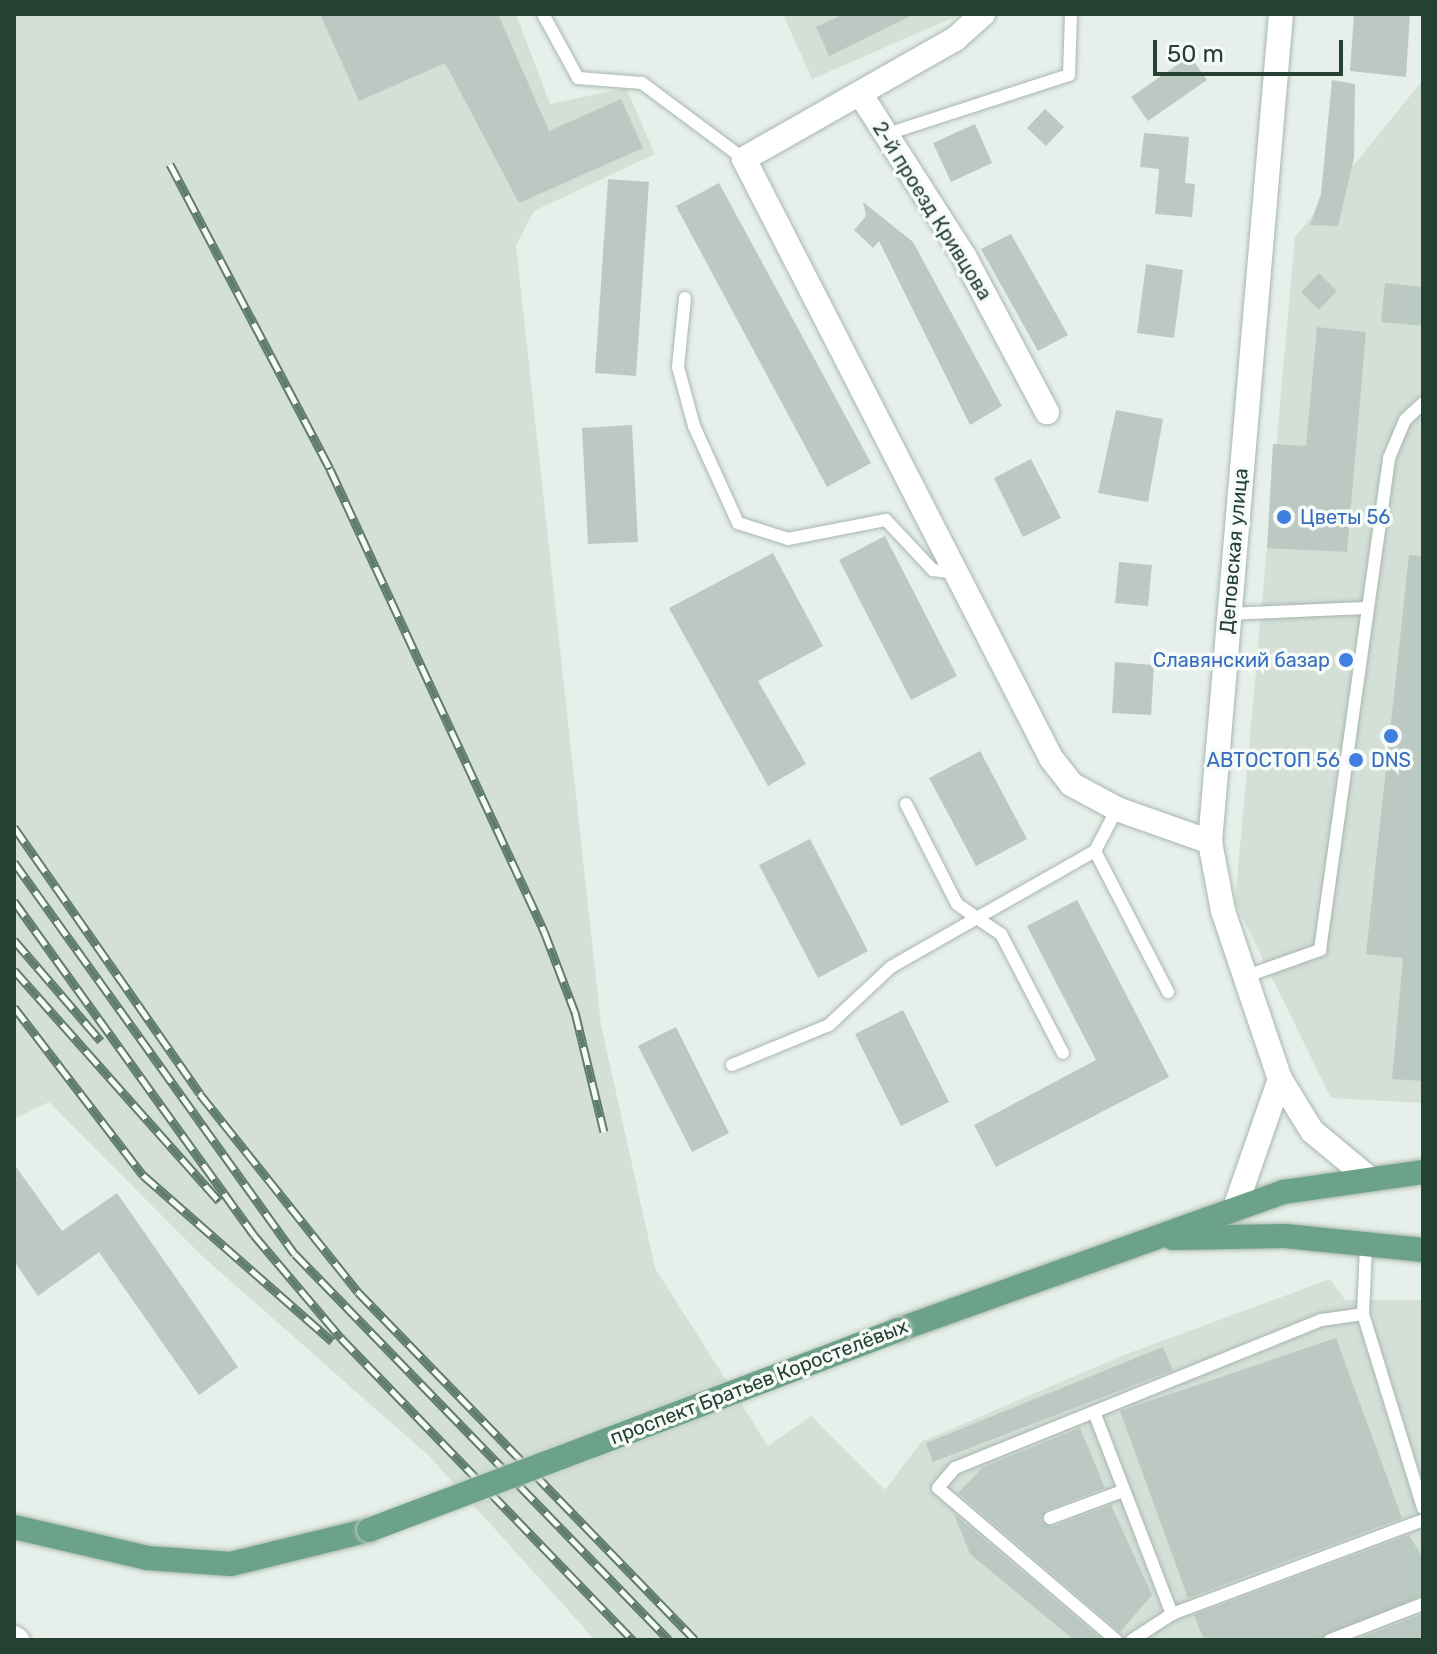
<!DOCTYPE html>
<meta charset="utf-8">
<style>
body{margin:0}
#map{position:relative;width:1437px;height:1654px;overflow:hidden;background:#e6efe9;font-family:Rubik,sans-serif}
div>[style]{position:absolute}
.built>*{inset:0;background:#d4dfd8}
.building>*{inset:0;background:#bcc9c2}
.roads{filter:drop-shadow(0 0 2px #a8b7af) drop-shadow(0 0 2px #a8b7af)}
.lane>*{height:12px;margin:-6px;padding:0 6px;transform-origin:6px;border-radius:6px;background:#fff}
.street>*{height:24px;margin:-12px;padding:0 12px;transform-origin:12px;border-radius:12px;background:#fff}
.secondary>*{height:24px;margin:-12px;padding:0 12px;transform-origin:12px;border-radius:12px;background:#fff}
.primary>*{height:24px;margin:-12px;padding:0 12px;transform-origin:12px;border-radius:12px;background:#6da28a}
.rail>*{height:9px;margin-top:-4.5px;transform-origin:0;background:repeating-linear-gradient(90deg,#f7fbf8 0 18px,#607c6f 0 36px);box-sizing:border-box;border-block:2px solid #607c6f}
.bridges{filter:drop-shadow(0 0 2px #c2cac6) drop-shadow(0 0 2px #c2cac6)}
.primary-bridge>*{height:24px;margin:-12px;padding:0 12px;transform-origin:12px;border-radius:12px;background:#6da28a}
.dots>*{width:22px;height:22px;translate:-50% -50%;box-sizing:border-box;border:4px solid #f7fbf8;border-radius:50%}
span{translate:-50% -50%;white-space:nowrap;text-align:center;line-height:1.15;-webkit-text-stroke:7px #f7fbf8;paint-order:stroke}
.street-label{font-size:20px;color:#254134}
.shop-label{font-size:20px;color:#366cbe}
.left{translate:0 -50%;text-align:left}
.right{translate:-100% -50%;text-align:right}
.frame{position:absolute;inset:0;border:16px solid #254134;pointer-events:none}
.scale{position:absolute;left:1153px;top:40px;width:190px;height:36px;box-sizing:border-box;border:4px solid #254134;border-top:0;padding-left:10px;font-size:24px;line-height:28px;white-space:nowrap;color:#254134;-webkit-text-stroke:6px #f7fbf8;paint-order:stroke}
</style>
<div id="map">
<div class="built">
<i style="clip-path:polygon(14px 14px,516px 14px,550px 104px,626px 88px,655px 154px,534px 211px,516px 245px,601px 1025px,655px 1268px,768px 1446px,811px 1416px,885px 1490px,921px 1442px,1124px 1355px,1330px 1279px,1345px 1300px,1423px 1300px,1423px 1640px,595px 1640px,429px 1456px,200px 1254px,49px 1102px,14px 1119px)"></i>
<i style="clip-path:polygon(783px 14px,962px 14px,812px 79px)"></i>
<i style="clip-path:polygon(1423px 80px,1423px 1103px,1331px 1098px,1235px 902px,1295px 237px)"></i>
</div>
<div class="building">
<i style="clip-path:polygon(320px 14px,498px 14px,549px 131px,621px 99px,643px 148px,519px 203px,445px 63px,359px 101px)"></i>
<i style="clip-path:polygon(844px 14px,915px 14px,829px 56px,816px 27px)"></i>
<i style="clip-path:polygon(1354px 14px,1410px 14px,1406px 77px,1350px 71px)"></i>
<i style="clip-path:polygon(1190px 56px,1207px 80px,1148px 121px,1131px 97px)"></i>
<i style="clip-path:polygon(1332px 80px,1355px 84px,1354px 158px,1338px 226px,1310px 225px,1321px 194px)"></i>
<i style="clip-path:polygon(1045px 109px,1064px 127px,1046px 146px,1027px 128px)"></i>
<i style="clip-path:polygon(975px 124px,992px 163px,951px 182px,933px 143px)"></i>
<i style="clip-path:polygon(1144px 133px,1189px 137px,1185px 183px,1195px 184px,1192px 217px,1155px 214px,1159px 169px,1140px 167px)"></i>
<i style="clip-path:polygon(608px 179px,649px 182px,636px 376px,595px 373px)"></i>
<i style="clip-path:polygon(719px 183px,871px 463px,827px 487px,676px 206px)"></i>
<i style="clip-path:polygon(863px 202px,913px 242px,1002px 406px,970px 425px,879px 241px,873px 248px,854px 230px,866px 216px)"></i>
<i style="clip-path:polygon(1011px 234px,1068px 335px,1038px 351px,981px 249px)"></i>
<i style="clip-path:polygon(1146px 264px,1183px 270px,1174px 338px,1137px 333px)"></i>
<i style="clip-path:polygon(1319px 273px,1337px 291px,1319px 310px,1301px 292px)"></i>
<i style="clip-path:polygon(1385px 283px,1423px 287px,1423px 326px,1381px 322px)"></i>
<i style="clip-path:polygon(1317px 327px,1366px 332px,1347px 552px,1267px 548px,1273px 444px,1306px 446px)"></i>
<i style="clip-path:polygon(1116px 410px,1163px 419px,1148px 502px,1098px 493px)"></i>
<i style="clip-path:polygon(632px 425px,638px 542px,588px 544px,582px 428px)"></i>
<i style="clip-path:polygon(1031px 459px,1061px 518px,1023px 537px,994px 478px)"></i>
<i style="clip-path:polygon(885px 536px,957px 676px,911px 700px,839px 560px)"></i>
<i style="clip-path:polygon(773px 553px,823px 646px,758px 681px,806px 764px,768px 786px,669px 608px)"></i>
<i style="clip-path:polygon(1409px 555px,1423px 556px,1423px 1081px,1392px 1079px,1403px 958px,1366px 954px)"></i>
<i style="clip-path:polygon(1119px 562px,1152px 565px,1148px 606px,1115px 603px)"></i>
<i style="clip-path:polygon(1115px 662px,1154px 665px,1151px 715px,1112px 713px)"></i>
<i style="clip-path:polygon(980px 751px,1027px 839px,976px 866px,929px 778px)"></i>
<i style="clip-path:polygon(810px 839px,868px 951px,818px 978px,759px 865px)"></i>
<i style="clip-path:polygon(1077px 900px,1169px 1077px,996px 1167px,974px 1125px,1096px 1060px,1027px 926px)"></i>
<i style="clip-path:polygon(903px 1010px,949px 1102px,901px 1126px,855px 1034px)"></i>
<i style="clip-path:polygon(676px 1027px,729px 1133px,692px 1152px,638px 1046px)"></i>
<i style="clip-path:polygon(14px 1164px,62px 1231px,117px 1193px,238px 1367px,199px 1395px,99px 1252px,38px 1296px,14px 1261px)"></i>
<i style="clip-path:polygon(1336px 1338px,1402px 1518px,1188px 1598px,1120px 1411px)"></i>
<i style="clip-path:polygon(1163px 1347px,1173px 1370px,933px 1462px,926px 1443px)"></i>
<i style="clip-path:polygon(1080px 1428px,1105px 1488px,1047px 1510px,1041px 1520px,1052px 1527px,1111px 1505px,1152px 1595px,1120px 1632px,958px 1493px,983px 1467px)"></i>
<i style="clip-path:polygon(954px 1514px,1102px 1640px,1074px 1640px,970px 1554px)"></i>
<i style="clip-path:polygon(1409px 1535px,1423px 1558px,1423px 1595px,1321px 1640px,1204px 1640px,1194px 1615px)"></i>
<i style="clip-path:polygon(1423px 1614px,1423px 1640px,1355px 1640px)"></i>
</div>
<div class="roads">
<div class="lane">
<i style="left:543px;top:14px;width:73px;rotate:61.3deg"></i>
<i style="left:578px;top:78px;width:64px;rotate:4.5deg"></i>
<i style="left:642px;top:83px;width:127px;rotate:36.7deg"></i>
<i style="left:884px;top:135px;width:194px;rotate:-18deg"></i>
<i style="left:1069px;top:75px;width:61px;rotate:-88.1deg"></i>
<i style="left:685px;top:298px;width:69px;rotate:95.8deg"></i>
<i style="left:678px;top:367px;width:61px;rotate:74.8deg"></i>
<i style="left:694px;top:426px;width:107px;rotate:65.6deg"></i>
<i style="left:738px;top:523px;width:52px;rotate:17.7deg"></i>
<i style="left:788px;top:539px;width:100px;rotate:-11deg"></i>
<i style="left:886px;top:520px;width:69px;rotate:46.8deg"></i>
<i style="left:933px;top:570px;width:24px;rotate:7deg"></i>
<i style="left:1228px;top:614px;width:137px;rotate:-2.5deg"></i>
<i style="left:906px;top:804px;width:112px;rotate:63deg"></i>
<i style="left:957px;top:904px;width:24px;rotate:35deg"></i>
<i style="left:977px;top:918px;width:136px;rotate:-29.6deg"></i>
<i style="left:1095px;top:851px;width:47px;rotate:-62.4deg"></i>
<i style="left:1095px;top:851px;width:159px;rotate:62.6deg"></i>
<i style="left:1244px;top:977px;width:81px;rotate:-19.6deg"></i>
<i style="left:1320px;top:950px;width:497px;rotate:-82deg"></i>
<i style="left:1389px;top:458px;width:41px;rotate:-67.2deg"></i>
<i style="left:1405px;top:420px;width:25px;rotate:-43deg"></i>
<i style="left:732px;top:1065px;width:105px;rotate:-22.4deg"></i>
<i style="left:829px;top:1025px;width:85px;rotate:-43.1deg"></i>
<i style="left:891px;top:967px;width:99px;rotate:-29.7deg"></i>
<i style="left:977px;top:918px;width:29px;rotate:34deg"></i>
<i style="left:1001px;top:934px;width:134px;rotate:62.5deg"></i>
<i style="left:1366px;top:1246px;width:68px;rotate:92.5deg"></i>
<i style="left:1363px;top:1314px;width:203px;rotate:72.8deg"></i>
<i style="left:1094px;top:1412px;width:217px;rotate:68.9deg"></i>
<i style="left:1050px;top:1518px;width:78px;rotate:-20.3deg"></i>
<i style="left:1116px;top:1640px;width:234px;rotate:-139.5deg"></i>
<i style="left:938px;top:1488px;width:26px;rotate:-50deg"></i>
<i style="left:955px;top:1468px;width:396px;rotate:-22deg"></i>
<i style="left:1322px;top:1320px;width:41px;rotate:-8.3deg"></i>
<i style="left:1132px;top:1640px;width:48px;rotate:-33deg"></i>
<i style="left:1172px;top:1614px;width:268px;rotate:-20.5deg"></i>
<i style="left:1330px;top:1640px;width:100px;rotate:-21.2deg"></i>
</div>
<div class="street">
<i style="left:983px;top:14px;width:38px;rotate:138deg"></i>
<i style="left:955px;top:39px;width:243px;rotate:150.4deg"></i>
<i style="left:744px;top:159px;width:673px;rotate:62.86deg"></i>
<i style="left:1051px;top:758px;width:33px;rotate:52deg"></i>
<i style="left:1071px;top:784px;width:52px;rotate:28.5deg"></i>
<i style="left:1117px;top:809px;width:99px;rotate:19.5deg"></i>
<i style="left:861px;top:95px;width:191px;rotate:57.4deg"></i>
<i style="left:964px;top:256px;width:177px;rotate:62deg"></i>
<i style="left:14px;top:1638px;width:4px;rotate:34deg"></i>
</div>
<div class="secondary">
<i style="left:1281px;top:14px;width:831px;rotate:94.9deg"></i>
<i style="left:1210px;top:842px;width:70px;rotate:79.3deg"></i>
<i style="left:1223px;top:911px;width:177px;rotate:71.3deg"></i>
<i style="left:1280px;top:1079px;width:61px;rotate:58.4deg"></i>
<i style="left:1312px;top:1131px;width:70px;rotate:39.8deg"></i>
<i style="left:1235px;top:1208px;width:137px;rotate:-70.8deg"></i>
</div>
<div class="primary">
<i style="left:1173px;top:1238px;width:112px;rotate:-1deg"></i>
<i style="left:1285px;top:1236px;width:139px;rotate:5.8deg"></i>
<i style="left:898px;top:1330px;width:410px;rotate:-19.7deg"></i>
<i style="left:1284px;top:1192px;width:140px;rotate:-8.2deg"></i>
<i style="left:14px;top:1527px;width:137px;rotate:13.1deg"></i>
<i style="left:147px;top:1558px;width:84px;rotate:4.1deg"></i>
<i style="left:231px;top:1564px;width:142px;rotate:-13.8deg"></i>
</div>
</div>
<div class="rail">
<i style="left:170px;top:164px;width:344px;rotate:62.3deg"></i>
<i style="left:330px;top:469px;width:509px;rotate:65.15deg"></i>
<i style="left:544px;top:931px;width:87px;rotate:69.1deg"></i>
<i style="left:575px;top:1012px;width:123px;rotate:76.4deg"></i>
<i style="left:14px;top:827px;width:325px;rotate:55.1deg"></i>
<i style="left:200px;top:1094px;width:253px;rotate:51.4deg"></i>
<i style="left:358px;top:1292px;width:484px;rotate:45.9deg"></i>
<i style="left:14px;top:862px;width:482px;rotate:54.4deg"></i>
<i style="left:295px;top:1254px;width:537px;rotate:45.9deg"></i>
<i style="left:14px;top:901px;width:411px;rotate:54.3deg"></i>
<i style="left:254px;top:1235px;width:135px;rotate:49.8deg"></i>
<i style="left:341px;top:1338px;width:420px;rotate:46deg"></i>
<i style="left:14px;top:940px;width:133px;rotate:49.3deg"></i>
<i style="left:14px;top:970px;width:309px;rotate:48.4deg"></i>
<i style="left:14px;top:1007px;width:212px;rotate:52.5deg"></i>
<i style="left:143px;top:1175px;width:252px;rotate:41.3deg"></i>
</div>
<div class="bridges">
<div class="primary-bridge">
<i style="left:369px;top:1530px;width:566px;rotate:-20.71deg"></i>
</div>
</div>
<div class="dots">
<i style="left:1284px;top:517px;background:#3f7fe0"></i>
<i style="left:1346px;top:660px;background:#3f7fe0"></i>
<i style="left:1391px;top:736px;background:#3f7fe0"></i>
<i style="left:1356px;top:760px;background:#3f7fe0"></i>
</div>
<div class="street-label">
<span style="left:932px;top:211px;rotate:58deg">2-й проезд Кривцова</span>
<span style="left:1234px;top:551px;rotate:-85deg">Деповская улица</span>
<span style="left:759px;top:1382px;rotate:-21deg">проспект Братьев Коростелёвых</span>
</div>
<div class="shop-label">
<span class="left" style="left:1300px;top:517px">Цветы 56</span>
<span class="right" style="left:1330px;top:660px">Славянский базар</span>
<span class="right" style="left:1340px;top:760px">АВТОСТОП 56</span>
<span style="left:1391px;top:760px">DNS</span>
</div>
<div class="frame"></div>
<div class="scale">50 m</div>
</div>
